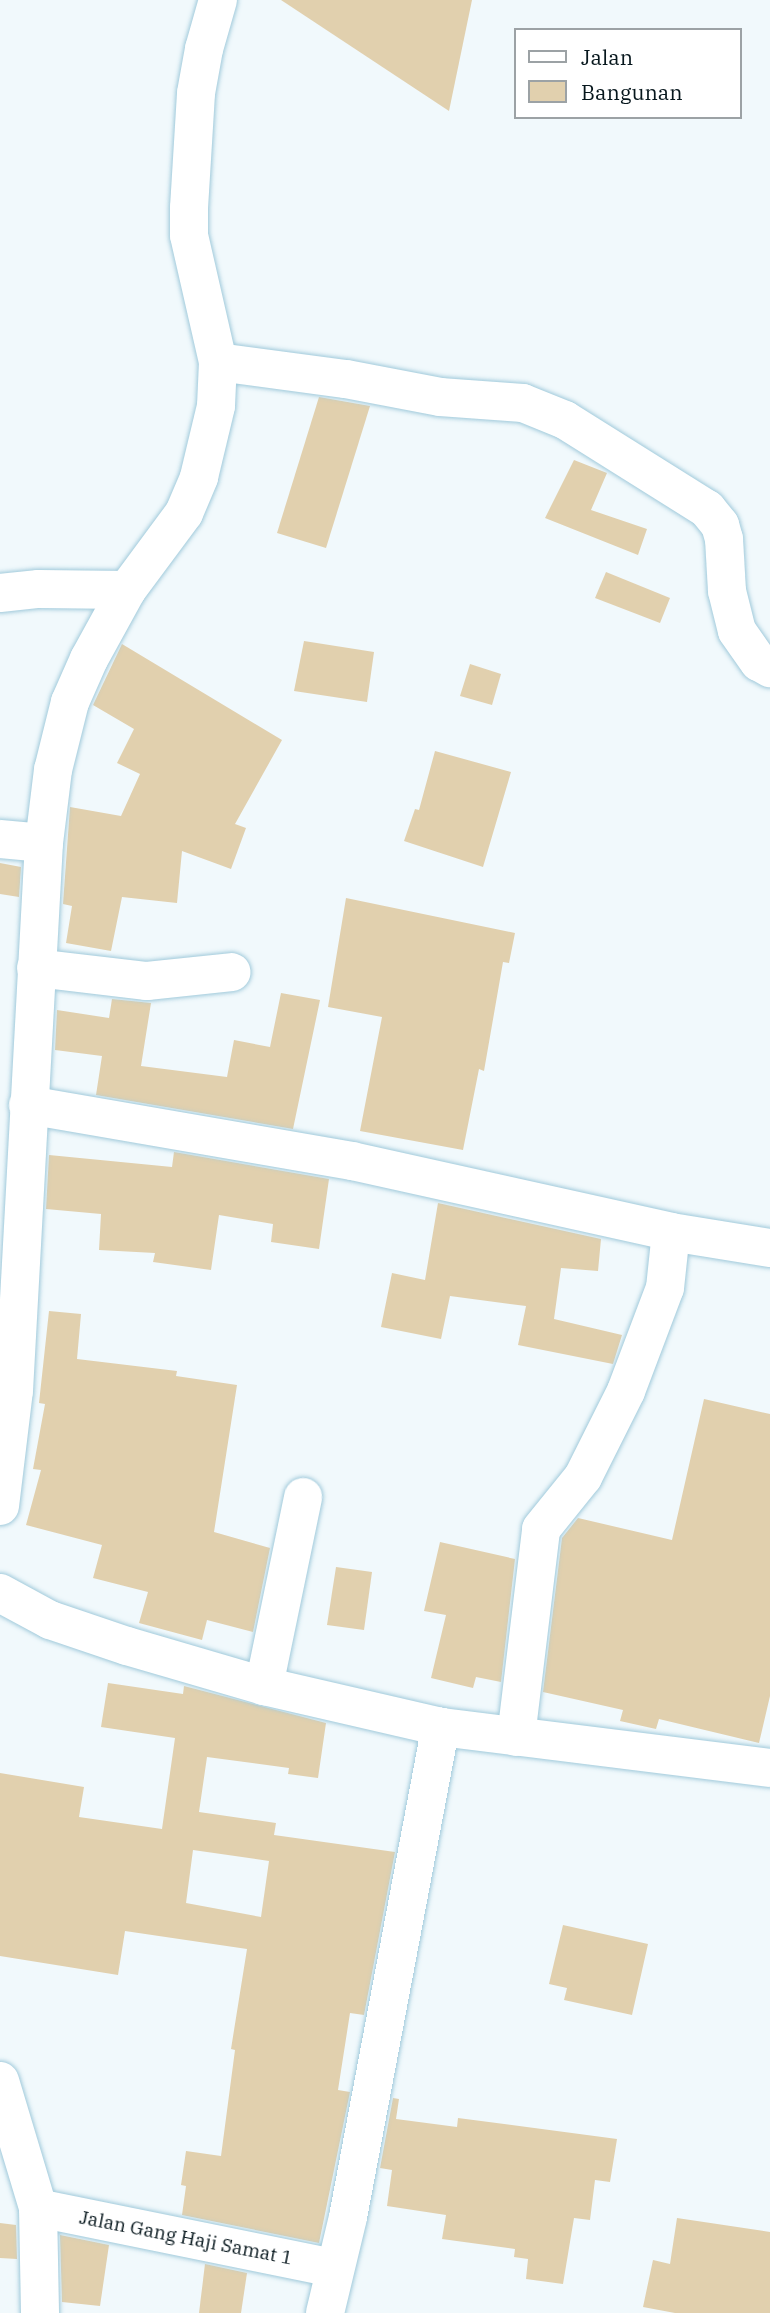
<!DOCTYPE html>
<style>
body{margin:0}
#map{position:relative;width:770px;height:2313px;overflow:hidden;background:#f1f9fc;font-family:"IBM Plex Serif",serif}
div>[style]{position:absolute}
.building>*{inset:0;background:#e1d0ae}
.roads{filter:drop-shadow(0 0 2px #a1cadb) drop-shadow(0 0 2px #a1cadb)}
.minor>*{height:38px;margin:-19px;padding:0 19px;transform-origin:19px;border-radius:19px;background:#fff}
span{translate:-50% -50%;white-space:nowrap;text-align:center;line-height:1.15;-webkit-text-stroke:6px #fff;paint-order:stroke}
.street-label{font-size:19px;color:#07171d}
.legend{position:absolute;left:514px;top:28px;width:228px;height:91px;box-sizing:border-box;background:#fff;border:2px solid #9ca2a5;margin:0;padding:9px 12px;list-style:none;font-size:21px;color:#07171d}
.legend li{display:flex;align-items:center;gap:14px;height:35px}
.legend b{width:35px;border:2px solid #9ca2a5}
</style>
<div id="map">
<div class="building">
<i style="clip-path:polygon(281px 0,472px 0,449px 111px)"></i>
<i style="clip-path:polygon(319px 397px,370px 406px,326px 548px,277px 533px)"></i>
<i style="clip-path:polygon(574px 460px,607px 473px,591px 510px,647px 529px,638px 555px,545px 518px)"></i>
<i style="clip-path:polygon(606px 572px,670px 598px,660px 623px,595px 598px)"></i>
<i style="clip-path:polygon(304px 641px,374px 652px,367px 702px,294px 691px)"></i>
<i style="clip-path:polygon(122px 644px,282px 740px,235px 824px,246px 828px,231px 869px,182px 851px,177px 903px,122px 897px,111px 951px,66px 943px,72px 906px,63px 904px,70px 807px,121px 816px,140px 774px,117px 763px,134px 729px,93px 705px)"></i>
<i style="clip-path:polygon(470px 664px,501px 674px,492px 705px,460px 696px)"></i>
<i style="clip-path:polygon(435px 751px,511px 772px,483px 867px,404px 841px,415px 809px,419px 810px)"></i>
<i style="clip-path:polygon(0 863px,21px 867px,19px 897px,0 894px)"></i>
<i style="clip-path:polygon(346px 898px,515px 933px,509px 963px,503px 962px,484px 1071px,479px 1069px,463px 1150px,360px 1131px,382px 1017px,328px 1007px)"></i>
<i style="clip-path:polygon(281px 993px,320px 1000px,293px 1129px,96px 1095px,102px 1056px,55px 1050px,57px 1010px,109px 1018px,112px 999px,151px 1003px,141px 1066px,227px 1077px,234px 1040px,270px 1047px)"></i>
<i style="clip-path:polygon(174px 1152px,329px 1179px,319px 1249px,271px 1242px,273px 1224px,219px 1215px,211px 1270px,153px 1262px,155px 1253px,99px 1250px,101px 1214px,46px 1209px,49px 1155px,172px 1167px)"></i>
<i style="clip-path:polygon(438px 1203px,601px 1239px,598px 1271px,561px 1268px,554px 1319px,622px 1335px,613px 1364px,518px 1345px,526px 1306px,450px 1296px,441px 1339px,381px 1327px,392px 1273px,425px 1280px)"></i>
<i style="clip-path:polygon(49px 1311px,81px 1314px,77px 1359px,177px 1371px,176px 1376px,237px 1385px,214px 1532px,270px 1548px,253px 1632px,207px 1620px,202px 1640px,139px 1623px,148px 1592px,93px 1578px,102px 1545px,26px 1525px,41px 1470px,33px 1469px,45px 1404px,39px 1403px)"></i>
<i style="clip-path:polygon(704px 1399px,770px 1414px,770px 1696px,759px 1743px,659px 1719px,656px 1729px,620px 1721px,623px 1710px,543px 1692px,562px 1538px,578px 1518px,672px 1540px)"></i>
<i style="clip-path:polygon(440px 1542px,515px 1559px,501px 1682px,476px 1677px,473px 1688px,431px 1678px,446px 1615px,424px 1611px)"></i>
<i style="clip-path:polygon(336px 1567px,372px 1572px,364px 1630px,327px 1625px)"></i>
<i style="clip-path:polygon(evenodd,108px 1683px,183px 1694px,184px 1686px,326px 1723px,318px 1778px,288px 1774px,289px 1768px,207px 1757px,199px 1812px,276px 1823px,274px 1835px,395px 1852px,364px 2015px,350px 2013px,338px 2090px,350px 2092px,319px 2243px,182px 2215px,186px 2186px,181px 2185px,186px 2151px,221px 2156px,235px 2050px,231px 2049px,247px 1949px,125px 1931px,118px 1975px,0 1956px,0 1773px,84px 1787px,79px 1817px,162px 1829px,175px 1738px,101px 1727px,108px 1683px,193px 1850px,269px 1861px,261px 1917px,186px 1903px,193px 1850px)"></i>
<i style="clip-path:polygon(563px 1925px,648px 1944px,632px 2015px,564px 2000px,567px 1988px,549px 1984px)"></i>
<i style="clip-path:polygon(393px 2098px,399px 2099px,396px 2119px,457px 2127px,458px 2118px,617px 2139px,610px 2182px,595px 2180px,590px 2220px,574px 2218px,563px 2284px,526px 2279px,528px 2259px,514px 2257px,515px 2249px,442px 2239px,446px 2215px,387px 2206px,392px 2170px,380px 2168px)"></i>
<i style="clip-path:polygon(677px 2218px,770px 2232px,770px 2313px,675px 2313px,643px 2307px,653px 2260px,670px 2264px)"></i>
<i style="clip-path:polygon(0 2223px,16px 2225px,17px 2259px,0 2258px)"></i>
<i style="clip-path:polygon(60px 2235px,109px 2245px,100px 2306px,62px 2302px)"></i>
<i style="clip-path:polygon(205px 2264px,247px 2273px,241px 2313px,199px 2313px)"></i>
</div>
<div class="roads">
<div class="minor">
<i style="left:218px;top:362px;width:129px;rotate:7.6deg"></i>
<i style="left:346px;top:379px;width:96px;rotate:10.8deg"></i>
<i style="left:440px;top:397px;width:83px;rotate:4.1deg"></i>
<i style="left:523px;top:403px;width:45px;rotate:22deg"></i>
<i style="left:565px;top:420px;width:168px;rotate:32.1deg"></i>
<i style="left:707px;top:509px;width:21px;rotate:51deg"></i>
<i style="left:720px;top:525px;width:15px;rotate:74deg"></i>
<i style="left:724px;top:539px;width:52px;rotate:86.7deg"></i>
<i style="left:727px;top:591px;width:41px;rotate:76deg"></i>
<i style="left:737px;top:631px;width:38px;rotate:55deg"></i>
<i style="left:759px;top:662px;width:13px;rotate:29deg"></i>
<i style="left:0;top:593px;width:39px;rotate:-6deg"></i>
<i style="left:39px;top:589px;width:88px;rotate:0.7deg"></i>
<i style="left:0;top:839px;width:44px;rotate:5.2deg"></i>
<i style="left:36px;top:968px;width:112px;rotate:6.7deg"></i>
<i style="left:147px;top:981px;width:85px;rotate:-6deg"></i>
<i style="left:28px;top:1105px;width:329px;rotate:9.8deg"></i>
<i style="left:352px;top:1161px;width:327px;rotate:12.5deg"></i>
<i style="left:671px;top:1232px;width:100px;rotate:9.2deg"></i>
<i style="left:0;top:1506px;width:116px;rotate:-83.1deg"></i>
<i style="left:14px;top:1391px;width:549px;rotate:-86.87deg"></i>
<i style="left:44px;top:843px;width:74px;rotate:-83deg"></i>
<i style="left:53px;top:770px;width:70px;rotate:-76deg"></i>
<i style="left:70px;top:702px;width:47px;rotate:-66.2deg"></i>
<i style="left:89px;top:659px;width:79px;rotate:-61.2deg"></i>
<i style="left:127px;top:590px;width:96px;rotate:-53.5deg"></i>
<i style="left:184px;top:513px;width:39px;rotate:-67deg"></i>
<i style="left:199px;top:477px;width:73px;rotate:-76.5deg"></i>
<i style="left:216px;top:406px;width:44px;rotate:-87.4deg"></i>
<i style="left:218px;top:362px;width:130px;rotate:-102.9deg"></i>
<i style="left:189px;top:235px;width:27px;rotate:-90deg"></i>
<i style="left:189px;top:208px;width:115px;rotate:-86.5deg"></i>
<i style="left:196px;top:93px;width:45px;rotate:-79.7deg"></i>
<i style="left:204px;top:49px;width:51px;rotate:-74.1deg"></i>
<i style="left:0;top:1593px;width:57px;rotate:28.4deg"></i>
<i style="left:50px;top:1620px;width:81px;rotate:18.7deg"></i>
<i style="left:127px;top:1646px;width:143px;rotate:16.3deg"></i>
<i style="left:264px;top:1686px;width:182px;rotate:13deg"></i>
<i style="left:441px;top:1727px;width:332px;rotate:7.1deg"></i>
<i style="left:264px;top:1686px;width:193px;rotate:-78.3deg"></i>
<i style="left:516px;top:1737px;width:209px;rotate:-83.1deg"></i>
<i style="left:541px;top:1529px;width:67px;rotate:-51.1deg"></i>
<i style="left:583px;top:1477px;width:96px;rotate:-63.4deg"></i>
<i style="left:626px;top:1391px;width:110px;rotate:-69.3deg"></i>
<i style="left:665px;top:1288px;width:56px;rotate:-83.9deg"></i>
<i style="left:0;top:2081px;width:133px;rotate:73.3deg"></i>
<i style="left:38px;top:2208px;width:105px;rotate:88.9deg"></i>
<i style="left:38px;top:2208px;width:302px;rotate:11.5deg"></i>
<i style="left:325px;top:2313px;width:99px;rotate:-76.5deg"></i>
<i style="left:348px;top:2217px;width:499px;rotate:-79.3deg"></i>
</div>
</div>
<div class="street-label">
<span style="left:186px;top:2238px;rotate:11deg">Jalan Gang Haji Samat 1</span>
</div>
<ul class="legend">
<li><b style="height:9px;background:#fff"></b>Jalan</li>
<li><b style="height:19px;background:#e1d0ae"></b>Bangunan</li>
</ul>
</div>
